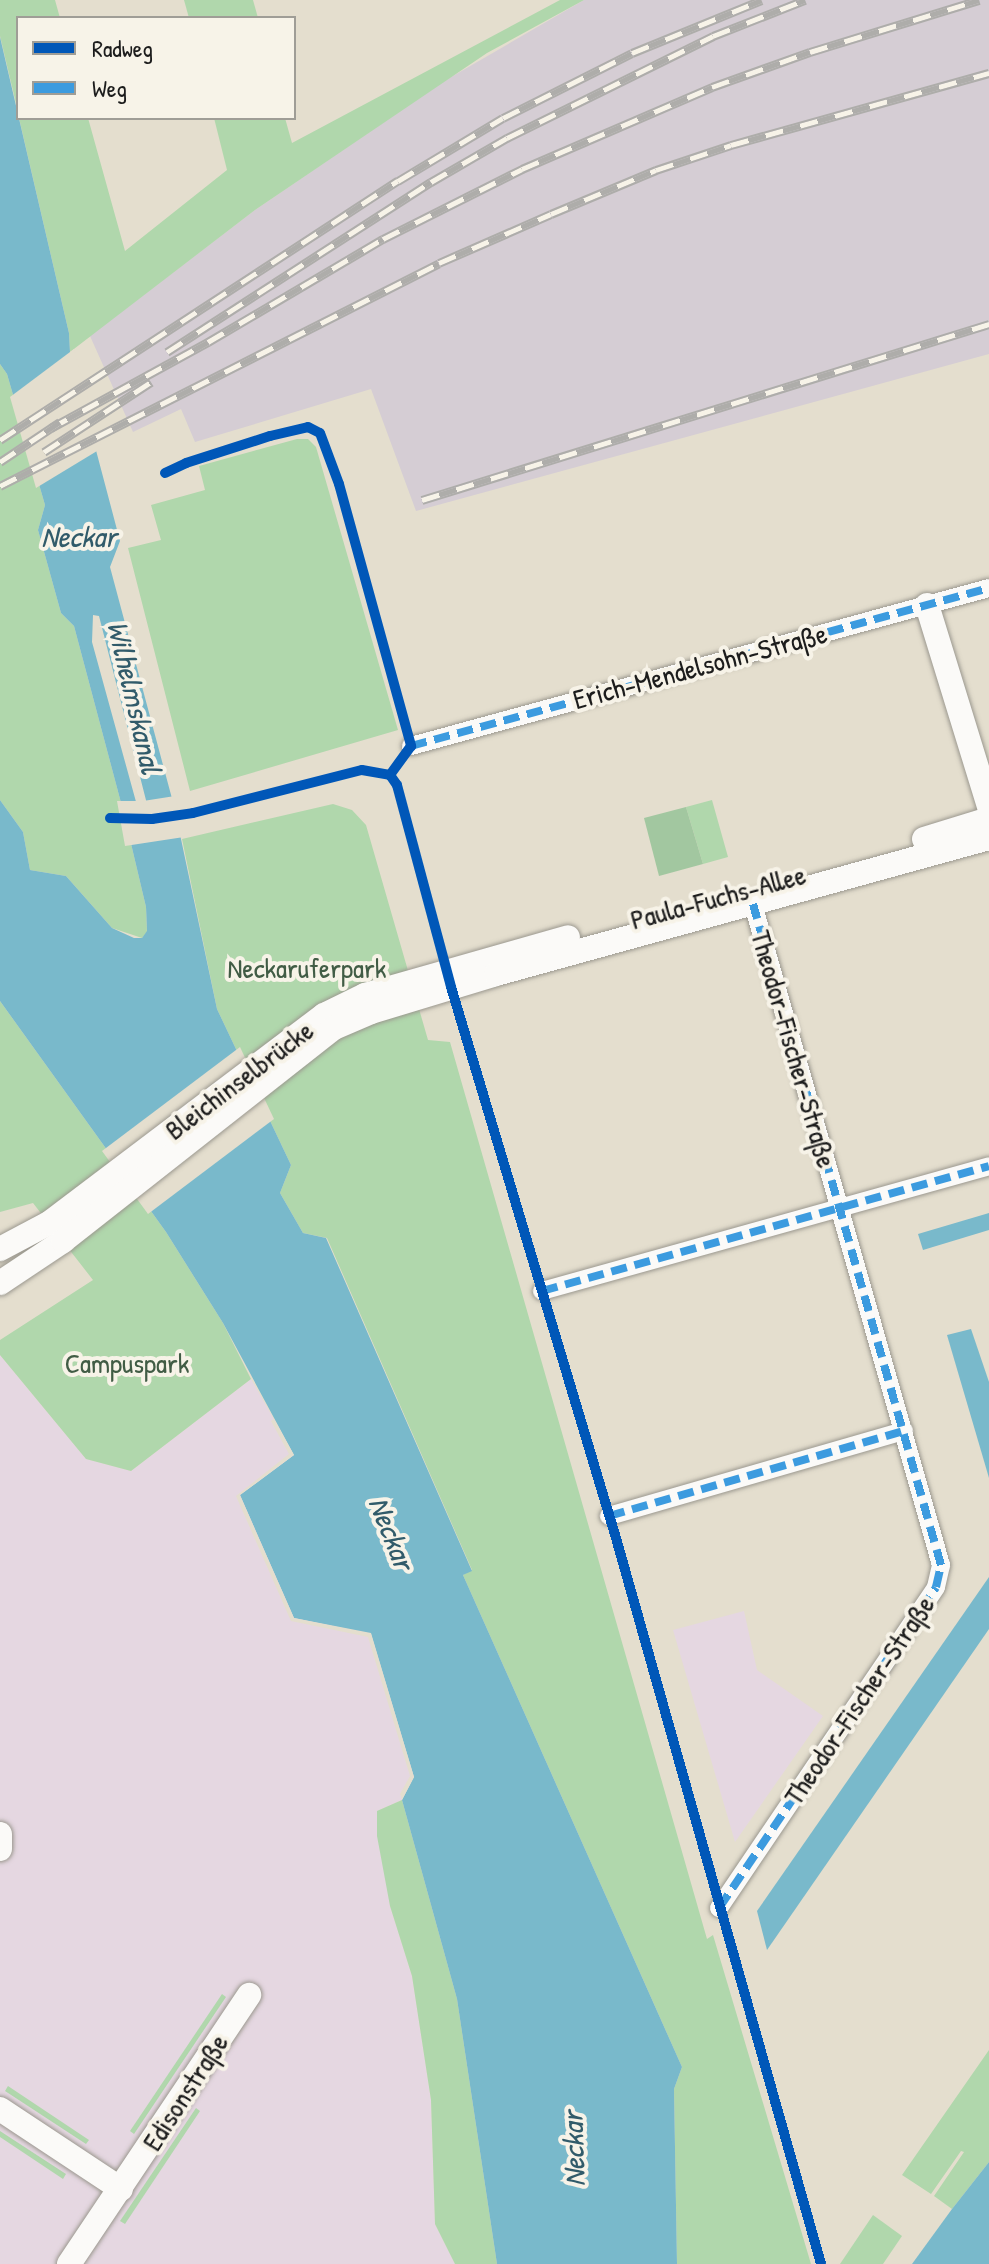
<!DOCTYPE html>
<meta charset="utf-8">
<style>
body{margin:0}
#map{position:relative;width:989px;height:2264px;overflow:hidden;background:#e4dece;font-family:"Patrick Hand",sans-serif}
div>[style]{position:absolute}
.built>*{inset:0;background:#e5d7e1}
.industrial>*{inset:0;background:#d5cdd4}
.green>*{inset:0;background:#b0d7ac}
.forest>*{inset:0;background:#a2c7a0}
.water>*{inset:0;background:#79b9cb}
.pier>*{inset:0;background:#e4dece}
.roads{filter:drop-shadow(0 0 2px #9b988f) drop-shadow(0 0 2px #9b988f)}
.pedestrian>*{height:18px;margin:-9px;padding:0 9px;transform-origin:9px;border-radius:9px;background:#fbfaf8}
.minor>*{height:24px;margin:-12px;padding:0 12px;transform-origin:12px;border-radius:12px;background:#fbfaf8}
.rail>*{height:9px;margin-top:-4.5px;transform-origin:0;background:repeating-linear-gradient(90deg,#f7f3e8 0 18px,#aeadaa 0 36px);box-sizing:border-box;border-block:2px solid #aeadaa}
.quiet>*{height:8px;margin-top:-4px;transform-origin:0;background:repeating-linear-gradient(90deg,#3c9bdf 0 16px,transparent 0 24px)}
.cycleway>*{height:10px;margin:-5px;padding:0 5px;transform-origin:5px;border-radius:5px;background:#0057b8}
span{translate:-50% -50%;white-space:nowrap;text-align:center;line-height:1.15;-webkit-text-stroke:8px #f7f3e8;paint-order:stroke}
.street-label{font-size:28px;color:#1c1c1c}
.park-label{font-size:28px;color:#415c45}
.water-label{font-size:30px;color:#315b6a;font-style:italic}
.legend{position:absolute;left:16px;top:16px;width:280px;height:104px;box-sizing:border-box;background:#f7f3e8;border:2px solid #9f9d96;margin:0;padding:10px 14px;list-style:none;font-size:24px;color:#1c1c1c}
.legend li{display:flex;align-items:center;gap:16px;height:40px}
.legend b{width:40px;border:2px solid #9f9d96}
</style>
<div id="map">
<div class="built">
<i style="clip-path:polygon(0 1355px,86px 1459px,131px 1471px,251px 1379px,294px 1455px,371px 1633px,414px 1777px,402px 1800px,377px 1811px,390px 1906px,412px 1976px,431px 2100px,435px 2224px,455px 2264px,0 2264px)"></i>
<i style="clip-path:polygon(744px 1611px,757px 1670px,823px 1716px,735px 1842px,673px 1630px)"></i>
</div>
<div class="industrial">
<i style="clip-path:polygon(584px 0,989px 0,989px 354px,416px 511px,371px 389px,195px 442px,181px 409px,133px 432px,90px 336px,255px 210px,446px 80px)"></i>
</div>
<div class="green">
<i style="clip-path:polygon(0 0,55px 0,60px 18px,18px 18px,18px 112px,0 36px)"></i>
<i style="clip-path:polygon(184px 0,253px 0,258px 18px,189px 18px)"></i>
<i style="clip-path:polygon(560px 0,584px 0,487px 53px,255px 210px,70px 352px,69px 333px,19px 118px,88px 118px,125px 251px,227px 170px,214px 118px,285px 118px,292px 143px)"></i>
<i style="clip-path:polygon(0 364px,7px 374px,45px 505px,38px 530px,61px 613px,74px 626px,124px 814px,146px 907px,147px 932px,142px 938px,112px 928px,66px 876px,30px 870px,23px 832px,0 800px)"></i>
<i style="clip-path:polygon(297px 439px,308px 439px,316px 447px,398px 730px,190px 791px,128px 548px,161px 540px,151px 505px,205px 490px,199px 466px)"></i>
<i style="clip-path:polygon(712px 800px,728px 857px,703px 864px,686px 807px)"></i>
<i style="clip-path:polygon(333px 804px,352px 810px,366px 825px,428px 1040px,450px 1042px,707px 1939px,713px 1935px,811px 2264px,677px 2264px,674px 2089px,682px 2067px,463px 1575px,472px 1570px,327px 1238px,303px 1233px,280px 1193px,291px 1165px,217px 1009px,182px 839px)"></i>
<i style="clip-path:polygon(0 1001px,166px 1232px,223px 1323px,251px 1379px,131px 1471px,86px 1459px,0 1355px,0 1340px,93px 1280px,33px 1203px,0 1212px)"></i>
<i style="clip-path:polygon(402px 1800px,457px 1999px,497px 2264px,455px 2264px,435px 2224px,431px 2100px,412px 1976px,390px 1906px,377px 1836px,377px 1811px)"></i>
<i style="clip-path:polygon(222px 1994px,226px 1997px,134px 2134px,130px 2131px)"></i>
<i style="clip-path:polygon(989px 2050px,989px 2162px,952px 2209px,934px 2196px,964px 2152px,961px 2151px,931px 2194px,902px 2175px)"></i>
<i style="clip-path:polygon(8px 2086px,89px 2140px,86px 2144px,5px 2091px)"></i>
<i style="clip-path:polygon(196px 2108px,200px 2111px,125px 2224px,120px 2221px)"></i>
<i style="clip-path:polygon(0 2131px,66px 2174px,63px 2179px,0 2137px)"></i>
<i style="clip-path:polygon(873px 2215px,902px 2236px,883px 2264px,840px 2264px)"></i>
</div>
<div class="forest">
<i style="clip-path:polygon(686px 807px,703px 864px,659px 876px,644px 818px)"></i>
</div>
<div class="water">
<i style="clip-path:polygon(evenodd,0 37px,69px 333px,70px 352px,120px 541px,110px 567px,174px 806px,217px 1009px,291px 1165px,280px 1193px,303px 1233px,326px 1238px,472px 1571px,463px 1575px,682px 2067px,674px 2089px,677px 2264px,497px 2264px,457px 1999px,402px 1800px,414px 1777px,371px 1634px,294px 1618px,240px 1495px,294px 1455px,223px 1323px,166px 1232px,0 1001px,0 800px,23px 832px,30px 870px,66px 876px,112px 928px,134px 938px,142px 938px,147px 931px,146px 907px,124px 814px,74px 626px,61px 613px,38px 530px,45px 505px,7px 374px,0 364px,0 37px,93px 615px,99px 616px,148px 808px,138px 809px,92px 642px,93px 615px)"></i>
<i style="clip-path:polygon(989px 1213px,989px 1230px,923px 1250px,918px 1234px)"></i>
<i style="clip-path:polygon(971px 1329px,989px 1382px,989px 1478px,947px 1335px)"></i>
<i style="clip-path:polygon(989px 1577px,989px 1629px,767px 1950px,757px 1911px)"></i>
<i style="clip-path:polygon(989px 2162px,989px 2264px,912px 2264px,952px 2209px)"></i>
</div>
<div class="pier">
<i style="clip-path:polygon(74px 349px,102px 448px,36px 488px,10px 397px)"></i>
<i style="clip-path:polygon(175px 796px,184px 837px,125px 846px,117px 801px,140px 801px,144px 805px,143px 801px)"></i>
<i style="clip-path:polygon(240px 1047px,274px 1119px,148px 1214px,102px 1151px)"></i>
<i style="clip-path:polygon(274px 1419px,294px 1455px,240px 1495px,294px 1618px,371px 1633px,414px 1777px,402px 1800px,400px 1794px,410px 1776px,368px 1637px,291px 1621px,236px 1496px,289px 1454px,271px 1421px)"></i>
</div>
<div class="roads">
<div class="pedestrian">
<i style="left:411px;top:746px;width:599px;rotate:-15.29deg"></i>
<i style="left:542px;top:1291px;width:464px;rotate:-15.6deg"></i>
<i style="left:609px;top:1516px;width:307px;rotate:-16.1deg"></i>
<i style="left:719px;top:1908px;width:387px;rotate:-55.9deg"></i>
<i style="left:936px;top:1587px;width:23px;rotate:-77deg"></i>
<i style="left:941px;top:1565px;width:687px;rotate:-105.88deg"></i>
</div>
<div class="minor">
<i style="left:927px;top:605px;width:211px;rotate:72.9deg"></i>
<i style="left:924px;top:839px;width:68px;rotate:-17.1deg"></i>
<i style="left:0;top:1249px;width:55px;rotate:-28deg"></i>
<i style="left:49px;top:1223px;width:345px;rotate:-37.1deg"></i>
<i style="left:324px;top:1015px;width:46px;rotate:-26deg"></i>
<i style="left:365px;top:995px;width:211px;rotate:-15.9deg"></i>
<i style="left:0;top:1283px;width:76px;rotate:-33.7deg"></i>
<i style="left:63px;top:1241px;width:345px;rotate:-38.2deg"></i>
<i style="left:334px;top:1028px;width:40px;rotate:-23.4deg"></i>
<i style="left:371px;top:1012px;width:131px;rotate:-16.9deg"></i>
<i style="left:496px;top:974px;width:511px;rotate:-15.42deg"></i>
<i style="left:0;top:1834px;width:15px;rotate:90deg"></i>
<i style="left:0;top:2109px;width:145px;rotate:33.5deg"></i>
<i style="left:69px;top:2264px;width:324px;rotate:-56.2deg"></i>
</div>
</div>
<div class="rail">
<i style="left:167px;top:352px;width:314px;rotate:-32.8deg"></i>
<i style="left:431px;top:182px;width:88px;rotate:-30.1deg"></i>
<i style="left:507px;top:138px;width:230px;rotate:-26.3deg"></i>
<i style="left:713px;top:36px;width:99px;rotate:-21.4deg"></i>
<i style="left:51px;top:428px;width:179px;rotate:-28.7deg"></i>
<i style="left:208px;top:342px;width:203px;rotate:-30.5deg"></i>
<i style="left:383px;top:239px;width:156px;rotate:-26.7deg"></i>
<i style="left:522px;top:169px;width:207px;rotate:-23.3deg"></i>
<i style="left:712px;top:87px;width:104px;rotate:-19.7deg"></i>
<i style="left:810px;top:52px;width:177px;rotate:-17.1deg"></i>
<i style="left:0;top:440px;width:475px;rotate:-33.1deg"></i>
<i style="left:398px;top:181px;width:122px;rotate:-31deg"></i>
<i style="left:503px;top:118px;width:144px;rotate:-26.7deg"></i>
<i style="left:632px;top:53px;width:140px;rotate:-22.2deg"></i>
<i style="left:44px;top:452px;width:128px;rotate:-33.2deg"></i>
<i style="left:0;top:462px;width:72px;rotate:-33.7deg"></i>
<i style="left:0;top:486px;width:492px;rotate:-26.9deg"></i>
<i style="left:439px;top:263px;width:122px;rotate:-23.6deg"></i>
<i style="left:551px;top:214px;width:114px;rotate:-22.7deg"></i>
<i style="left:656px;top:170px;width:79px;rotate:-18.4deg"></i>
<i style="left:731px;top:145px;width:268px;rotate:-15.6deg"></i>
<i style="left:422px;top:500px;width:594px;rotate:-17.24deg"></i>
</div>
<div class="quiet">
<i style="left:411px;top:746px;width:599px;rotate:-15.29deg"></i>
<i style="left:542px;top:1291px;width:464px;rotate:-15.6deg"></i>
<i style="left:609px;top:1516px;width:307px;rotate:-16.1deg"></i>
<i style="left:719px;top:1908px;width:387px;rotate:-55.9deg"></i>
<i style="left:936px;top:1587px;width:23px;rotate:-77deg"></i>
<i style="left:941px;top:1565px;width:687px;rotate:-105.88deg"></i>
</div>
<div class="cycleway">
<i style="left:165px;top:473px;width:23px;rotate:-25deg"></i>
<i style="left:186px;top:463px;width:88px;rotate:-17.8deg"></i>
<i style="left:270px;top:436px;width:39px;rotate:-13deg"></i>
<i style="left:308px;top:427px;width:13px;rotate:27deg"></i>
<i style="left:320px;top:433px;width:54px;rotate:69.6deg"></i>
<i style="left:339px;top:484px;width:272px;rotate:74.6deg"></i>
<i style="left:411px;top:746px;width:36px;rotate:126deg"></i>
<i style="left:110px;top:818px;width:42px;rotate:1.4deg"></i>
<i style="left:152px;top:819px;width:41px;rotate:-8.3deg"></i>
<i style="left:193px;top:813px;width:174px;rotate:-14.3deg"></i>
<i style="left:362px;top:770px;width:28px;rotate:10deg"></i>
<i style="left:390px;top:775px;width:12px;rotate:55deg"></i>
<i style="left:397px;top:785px;width:209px;rotate:75deg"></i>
<i style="left:451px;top:987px;width:575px;rotate:73.33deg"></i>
<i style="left:616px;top:1538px;width:754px;rotate:74.23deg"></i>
</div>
<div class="street-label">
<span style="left:700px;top:666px;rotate:-15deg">Erich-Mendelsohn-Straße</span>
<span style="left:718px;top:897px;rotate:-15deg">Paula-Fuchs-Allee</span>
<span style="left:794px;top:1049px;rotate:74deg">Theodor-Fischer-Straße</span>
<span style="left:239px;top:1080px;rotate:-37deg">Bleichinselbrücke</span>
<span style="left:859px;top:1700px;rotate:-56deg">Theodor-Fischer-Straße</span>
<span style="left:185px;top:2092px;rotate:-57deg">Edisonstraße</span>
</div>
<div class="park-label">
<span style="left:307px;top:968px">Neckaruferpark</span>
<span style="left:127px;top:1363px">Campuspark</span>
</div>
<div class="water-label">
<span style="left:79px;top:536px">Neckar</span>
<span style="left:135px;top:697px;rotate:77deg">Wilhelmskanal</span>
<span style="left:392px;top:1533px;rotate:68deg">Neckar</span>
<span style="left:573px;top:2149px;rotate:-92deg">Neckar</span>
</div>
<ul class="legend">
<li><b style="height:10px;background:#0057b8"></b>Radweg</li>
<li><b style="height:10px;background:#3c9bdf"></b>Weg</li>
</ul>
</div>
